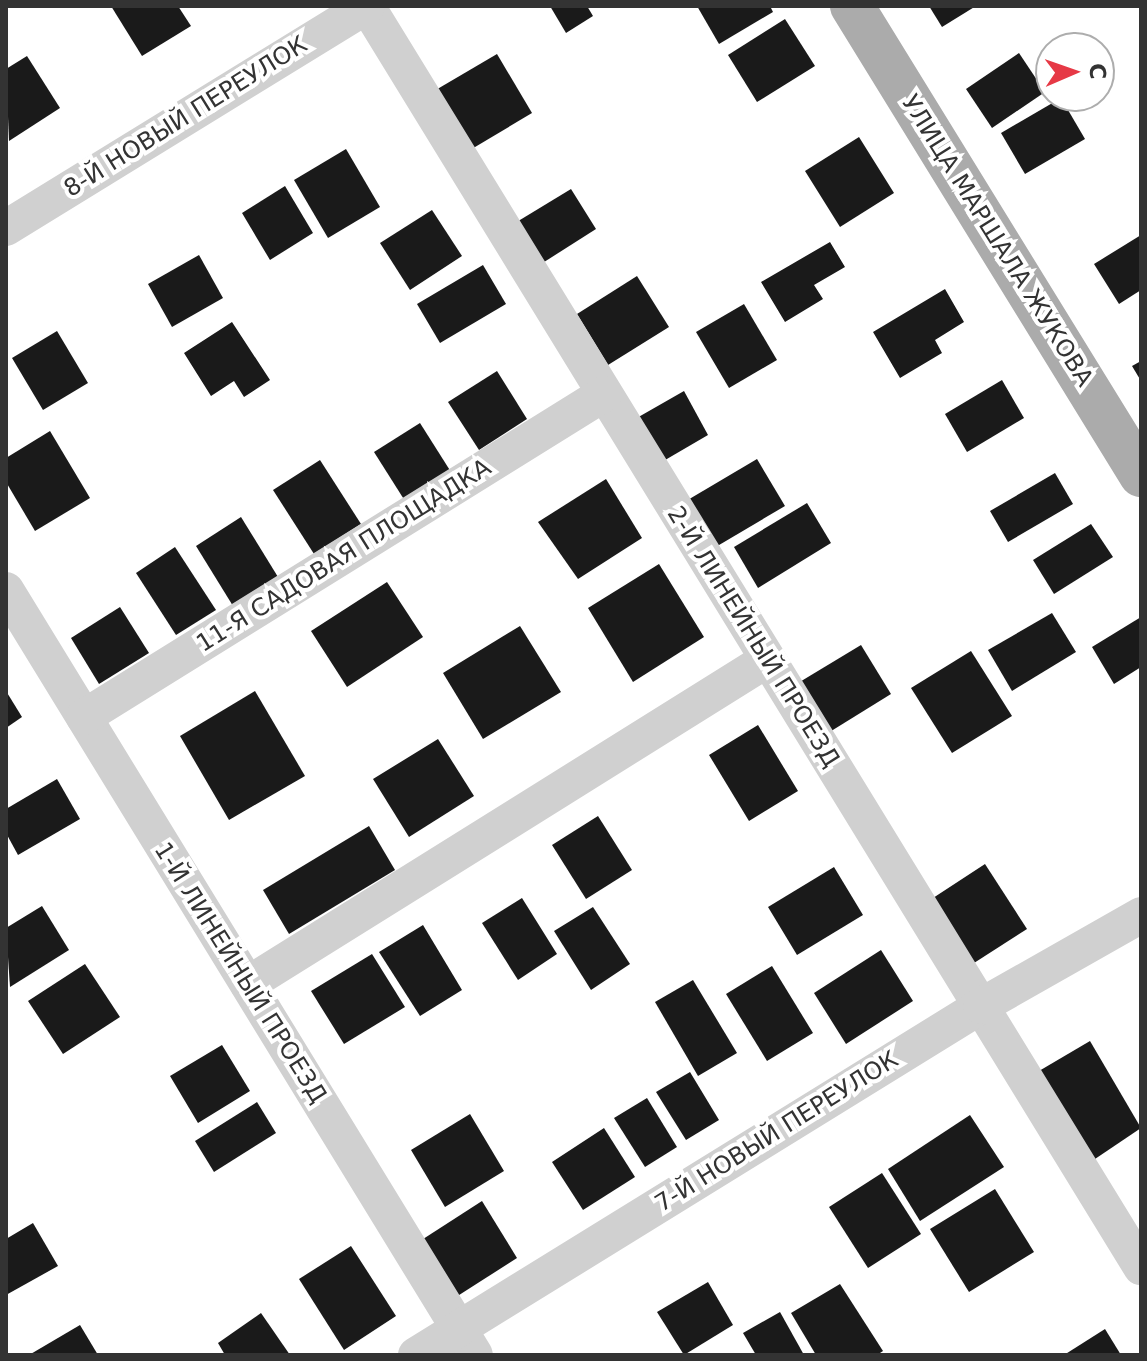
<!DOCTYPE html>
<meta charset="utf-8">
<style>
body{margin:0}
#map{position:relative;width:1147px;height:1361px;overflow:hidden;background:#fff;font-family:"DejaVu Sans",sans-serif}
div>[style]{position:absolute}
.building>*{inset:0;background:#1a1a1a}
.minor>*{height:36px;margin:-18px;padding:0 18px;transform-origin:18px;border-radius:18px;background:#d0d0d0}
.major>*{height:44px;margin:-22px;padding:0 22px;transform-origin:22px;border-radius:22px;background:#ababab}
span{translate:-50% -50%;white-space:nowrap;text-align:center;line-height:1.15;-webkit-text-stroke:8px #fff;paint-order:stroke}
.street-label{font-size:24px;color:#333}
.frame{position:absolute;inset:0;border:8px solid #333;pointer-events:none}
.north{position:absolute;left:1035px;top:32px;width:80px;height:80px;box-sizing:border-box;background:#fff;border:2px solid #adadad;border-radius:50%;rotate:88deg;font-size:22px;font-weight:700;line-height:32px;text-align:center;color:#333}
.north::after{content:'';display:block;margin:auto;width:28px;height:36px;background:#e63946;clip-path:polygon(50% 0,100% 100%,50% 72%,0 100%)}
</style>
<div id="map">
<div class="building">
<i style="clip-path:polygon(111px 6px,178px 6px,191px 26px,142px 56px)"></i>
<i style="clip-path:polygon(550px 6px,587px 6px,593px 16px,566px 33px)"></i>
<i style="clip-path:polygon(697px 6px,770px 6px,773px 12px,719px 44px)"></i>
<i style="clip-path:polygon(929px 6px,976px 6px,942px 27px)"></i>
<i style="clip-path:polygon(785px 19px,815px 66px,757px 102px,728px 55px)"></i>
<i style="clip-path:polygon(1019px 53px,1045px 92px,992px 128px,966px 89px)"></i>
<i style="clip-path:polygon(497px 54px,532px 113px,470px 150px,434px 91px)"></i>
<i style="clip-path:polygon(27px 56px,60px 108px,9px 141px,6px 69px)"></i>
<i style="clip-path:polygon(1061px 98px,1085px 139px,1025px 174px,1001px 133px)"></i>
<i style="clip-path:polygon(859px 137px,894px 193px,840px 227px,805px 171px)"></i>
<i style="clip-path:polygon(346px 149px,380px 207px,328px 238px,294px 180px)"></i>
<i style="clip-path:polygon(285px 186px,313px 233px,270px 260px,242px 213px)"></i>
<i style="clip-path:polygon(571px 189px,596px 229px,541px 264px,515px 223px)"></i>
<i style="clip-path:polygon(432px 210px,462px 256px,410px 290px,380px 243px)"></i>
<i style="clip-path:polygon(1141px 235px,1141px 290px,1119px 304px,1094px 264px)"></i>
<i style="clip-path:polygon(830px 242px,845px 267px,814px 285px,823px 299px,785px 322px,761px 282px)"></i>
<i style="clip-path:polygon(199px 255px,223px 298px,172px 327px,148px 284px)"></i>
<i style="clip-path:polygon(483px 265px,506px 304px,440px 343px,417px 304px)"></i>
<i style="clip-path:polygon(637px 276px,669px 327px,608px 365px,577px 314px)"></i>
<i style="clip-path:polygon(945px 289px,964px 322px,935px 340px,942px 353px,900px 378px,873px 332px)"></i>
<i style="clip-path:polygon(744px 304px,777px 360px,729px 388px,696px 332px)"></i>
<i style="clip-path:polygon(232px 322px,270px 380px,244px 397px,234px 381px,211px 396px,184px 353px)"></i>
<i style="clip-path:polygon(57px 331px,88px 383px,43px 410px,12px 358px)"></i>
<i style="clip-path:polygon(1141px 361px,1141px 381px,1132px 366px)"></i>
<i style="clip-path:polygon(497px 371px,527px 419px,479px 450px,448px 402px)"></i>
<i style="clip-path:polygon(1002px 380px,1024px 418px,967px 452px,945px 414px)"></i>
<i style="clip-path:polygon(684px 391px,708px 435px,660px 463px,635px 419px)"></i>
<i style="clip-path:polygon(420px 423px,451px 472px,405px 501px,374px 452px)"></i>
<i style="clip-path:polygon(50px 431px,90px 498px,35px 531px,6px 482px,6px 458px)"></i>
<i style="clip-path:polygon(757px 459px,785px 506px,714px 548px,686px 501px)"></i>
<i style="clip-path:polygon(320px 460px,361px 524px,314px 554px,273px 490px)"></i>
<i style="clip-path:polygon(1055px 473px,1073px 504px,1008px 542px,990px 511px)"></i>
<i style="clip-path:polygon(606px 479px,642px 538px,578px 579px,538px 522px)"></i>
<i style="clip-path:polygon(807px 503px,831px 543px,758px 588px,734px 547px)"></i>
<i style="clip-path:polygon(241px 517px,278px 577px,233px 606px,196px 546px)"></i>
<i style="clip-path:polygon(1091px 524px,1113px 557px,1054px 594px,1033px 560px)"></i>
<i style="clip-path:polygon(175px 547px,216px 610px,176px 635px,136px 573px)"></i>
<i style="clip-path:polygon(659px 564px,704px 637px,633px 682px,588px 608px)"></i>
<i style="clip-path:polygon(387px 582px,423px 637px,347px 687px,311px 631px)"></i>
<i style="clip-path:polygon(120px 607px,149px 653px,99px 684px,71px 638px)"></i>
<i style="clip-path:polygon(1052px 613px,1076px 652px,1012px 691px,988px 650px)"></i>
<i style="clip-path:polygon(1141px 617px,1141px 667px,1114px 684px,1092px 647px)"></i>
<i style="clip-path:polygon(520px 626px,561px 692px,483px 739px,443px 673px)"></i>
<i style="clip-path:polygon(861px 645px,891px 694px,828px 733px,798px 683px)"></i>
<i style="clip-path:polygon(971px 651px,1012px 716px,952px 753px,911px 688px)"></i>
<i style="clip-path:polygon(6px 691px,22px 717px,6px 728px)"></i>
<i style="clip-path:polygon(255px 691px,305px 776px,229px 820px,180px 736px)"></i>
<i style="clip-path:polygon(758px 725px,798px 791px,749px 821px,709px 755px)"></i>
<i style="clip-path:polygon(438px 739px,474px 796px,409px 837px,373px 779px)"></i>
<i style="clip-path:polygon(57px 779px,80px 819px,18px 855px,6px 833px,6px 809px)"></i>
<i style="clip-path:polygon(598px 816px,632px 870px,586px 899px,552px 845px)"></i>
<i style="clip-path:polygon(369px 826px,395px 870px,289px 934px,263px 890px)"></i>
<i style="clip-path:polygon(985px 864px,1027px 929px,974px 963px,933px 898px)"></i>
<i style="clip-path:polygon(834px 867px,863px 915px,797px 955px,768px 907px)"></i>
<i style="clip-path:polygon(522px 898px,557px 954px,518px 980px,482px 923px)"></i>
<i style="clip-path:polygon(42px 906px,69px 950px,10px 987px,6px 928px)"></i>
<i style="clip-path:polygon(593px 907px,630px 964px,591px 990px,554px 931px)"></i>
<i style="clip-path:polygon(423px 925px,462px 990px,420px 1016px,379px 952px)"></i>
<i style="clip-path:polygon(881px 950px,913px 1001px,846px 1044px,814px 993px)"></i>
<i style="clip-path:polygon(372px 954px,405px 1007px,344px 1044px,311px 991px)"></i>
<i style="clip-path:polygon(85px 964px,120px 1017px,63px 1054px,28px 1001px)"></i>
<i style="clip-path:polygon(772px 966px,813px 1033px,767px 1061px,726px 994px)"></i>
<i style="clip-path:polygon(693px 980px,737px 1053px,698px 1076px,655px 1002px)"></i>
<i style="clip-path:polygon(1090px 1041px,1141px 1128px,1092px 1161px,1039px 1071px)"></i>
<i style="clip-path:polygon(222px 1045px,250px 1091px,198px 1123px,170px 1076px)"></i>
<i style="clip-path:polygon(690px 1072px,719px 1120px,686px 1140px,656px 1092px)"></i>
<i style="clip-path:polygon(647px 1098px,677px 1147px,645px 1167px,614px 1118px)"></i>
<i style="clip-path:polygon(257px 1102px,276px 1133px,214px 1172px,195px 1141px)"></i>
<i style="clip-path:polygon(470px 1114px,504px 1171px,445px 1207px,411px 1150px)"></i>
<i style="clip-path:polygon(970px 1115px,1004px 1167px,920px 1221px,888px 1169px)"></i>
<i style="clip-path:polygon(604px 1128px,635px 1177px,583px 1210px,552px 1162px)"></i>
<i style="clip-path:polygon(882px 1173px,921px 1234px,868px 1268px,829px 1207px)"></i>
<i style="clip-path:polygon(995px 1189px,1034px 1252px,969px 1292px,930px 1229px)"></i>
<i style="clip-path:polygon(482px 1201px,517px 1258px,456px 1297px,420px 1241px)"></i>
<i style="clip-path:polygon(33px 1223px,58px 1266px,6px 1295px,6px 1239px)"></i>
<i style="clip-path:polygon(351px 1246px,396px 1316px,344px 1350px,299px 1279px)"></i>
<i style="clip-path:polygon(708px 1282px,733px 1325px,684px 1355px,657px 1312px)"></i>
<i style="clip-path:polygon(840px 1284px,883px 1351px,877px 1355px,816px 1355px,791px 1313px)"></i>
<i style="clip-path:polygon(780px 1312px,804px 1355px,756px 1355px,743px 1333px)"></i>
<i style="clip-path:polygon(261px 1313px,290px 1355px,225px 1355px,218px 1343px)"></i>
<i style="clip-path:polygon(80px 1325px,98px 1355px,29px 1355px)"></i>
<i style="clip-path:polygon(1105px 1329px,1121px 1355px,1064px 1355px)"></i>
</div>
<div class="minor">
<i style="left:367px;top:6px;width:1480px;rotate:58.46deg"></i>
<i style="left:6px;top:228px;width:424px;rotate:-31.6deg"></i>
<i style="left:6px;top:590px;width:897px;rotate:58.49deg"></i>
<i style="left:84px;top:717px;width:612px;rotate:-31.85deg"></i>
<i style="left:248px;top:984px;width:612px;rotate:-31.98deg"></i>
<i style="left:416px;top:1355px;width:664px;rotate:-31.7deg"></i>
<i style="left:981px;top:1006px;width:184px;rotate:-29.6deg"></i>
</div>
<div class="major">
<i style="left:852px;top:6px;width:551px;rotate:58.36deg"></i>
</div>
<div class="street-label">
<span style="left:186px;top:117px;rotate:-32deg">8-Й НОВЫЙ ПЕРЕУЛОК</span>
<span style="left:997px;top:241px;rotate:58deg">УЛИЦА МАРШАЛА ЖУКОВА</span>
<span style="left:344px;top:556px;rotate:-32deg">11-Я САДОВАЯ ПЛОЩАДКА</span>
<span style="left:753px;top:637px;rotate:58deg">2-Й ЛИНЕЙНЫЙ ПРОЕЗД</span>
<span style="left:240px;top:973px;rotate:58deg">1-Й ЛИНЕЙНЫЙ ПРОЕЗД</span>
<span style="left:777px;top:1132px;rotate:-32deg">7-Й НОВЫЙ ПЕРЕУЛОК</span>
</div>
<div class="frame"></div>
<div class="north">С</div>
</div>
